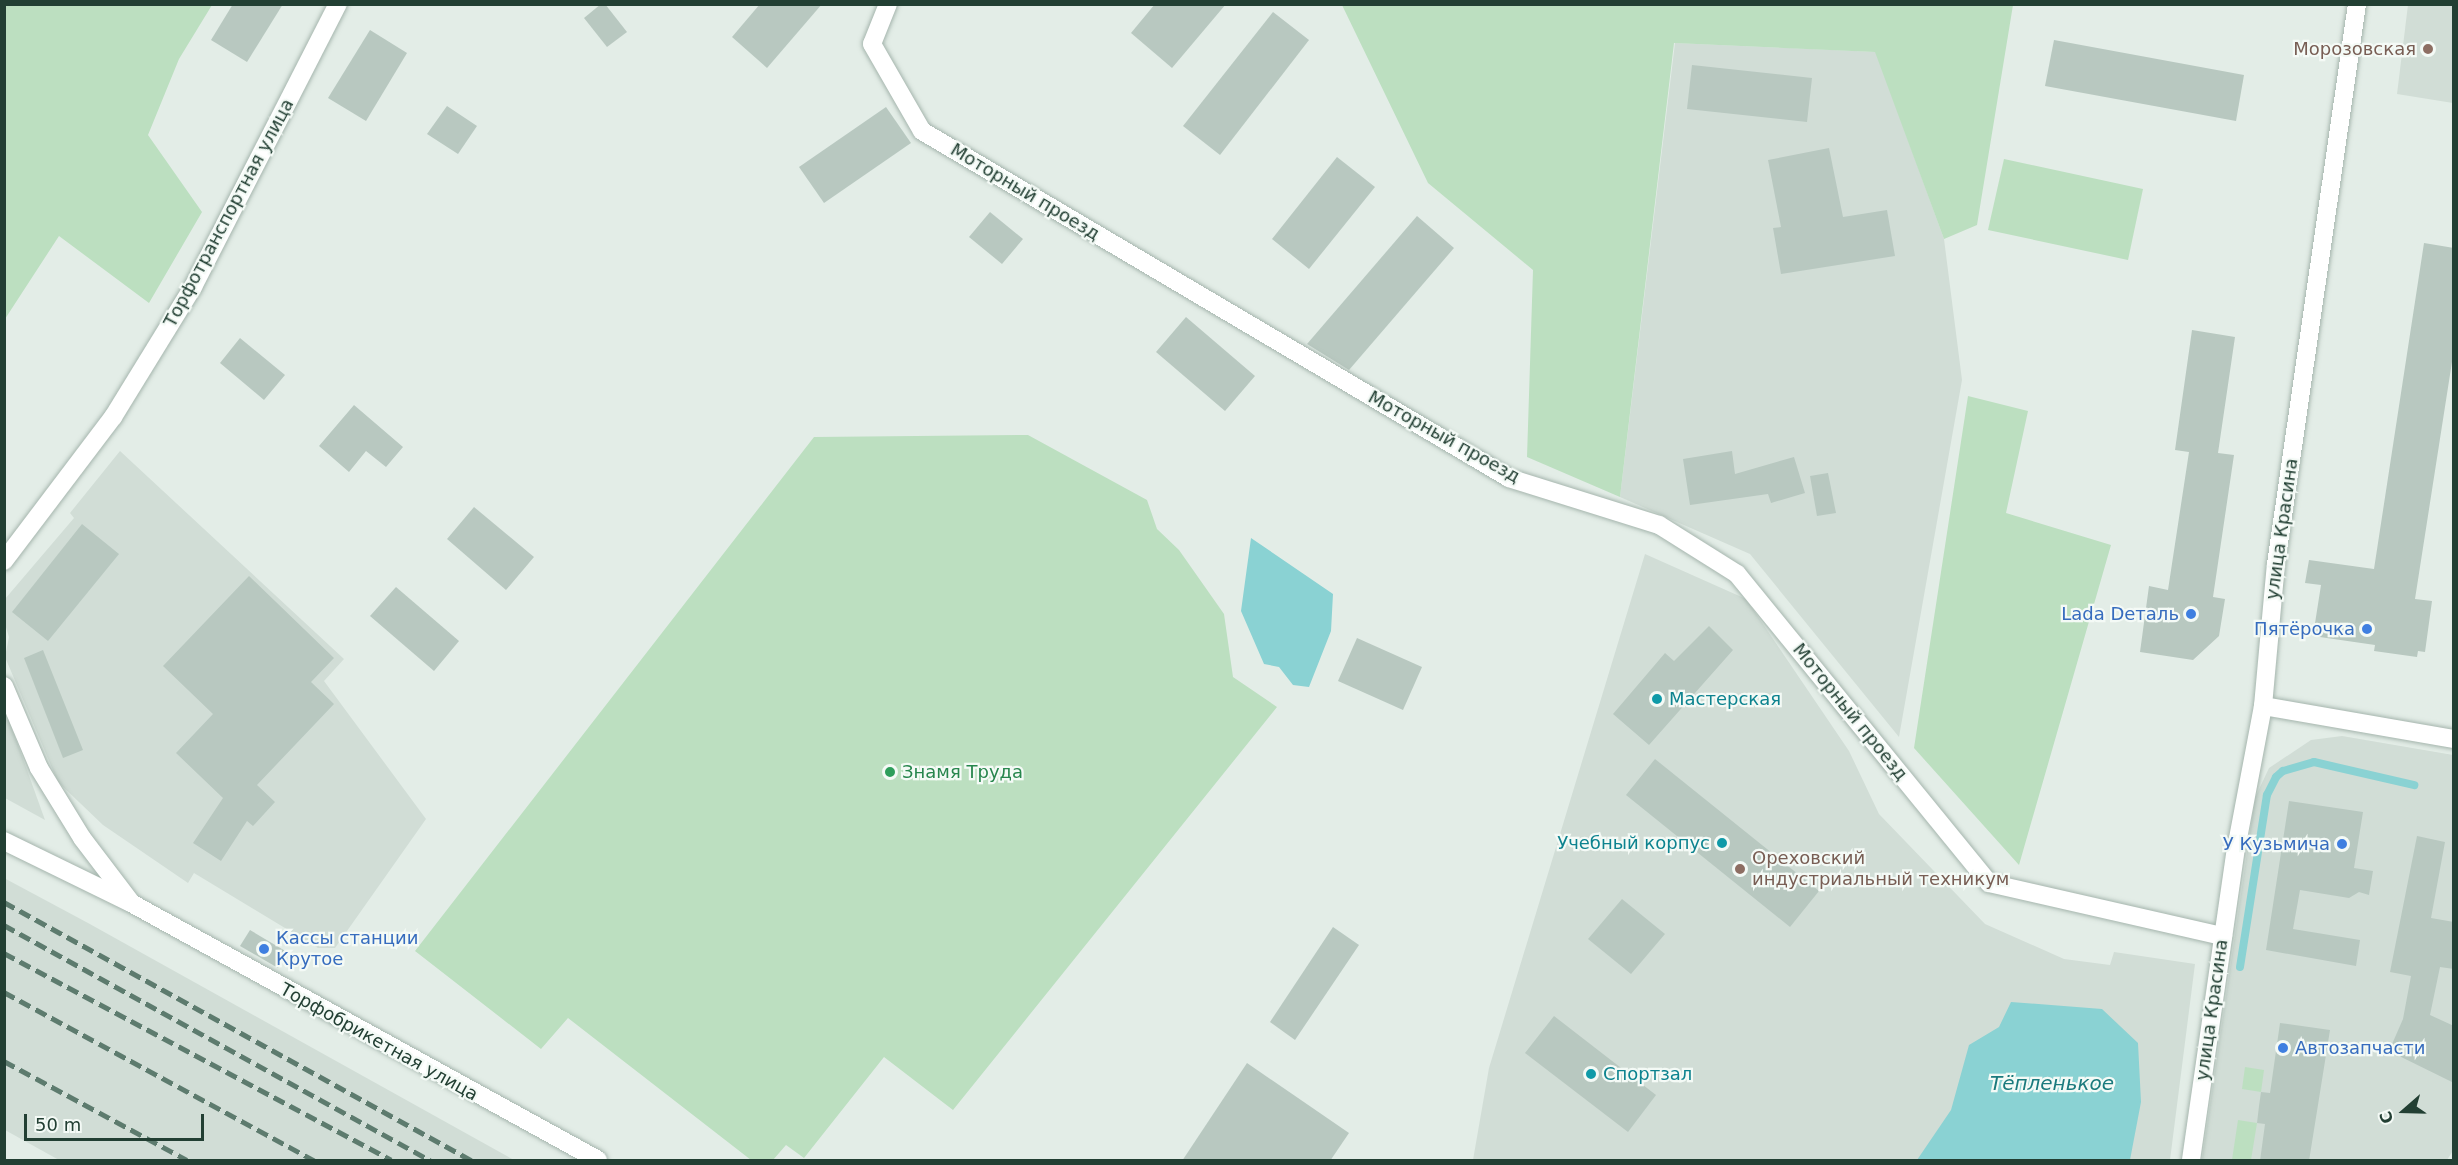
<!DOCTYPE html>
<meta charset="utf-8">
<style>
body{margin:0}
#map{position:relative;width:2458px;height:1165px;overflow:hidden;background:#e3ede7;font-family:"DejaVu Sans",sans-serif}
div>[style]{position:absolute}
.built>*{inset:0;background:#d1ddd6}
.green>*{inset:0;background:#bcdfc0}
.water>*{inset:0;background:#8ad2d3}
.stream>*{height:8px;margin:-4px;padding:0 4px;transform-origin:4px;border-radius:4px;background:#8ad2d3}
.building>*{inset:0;background:#b8c8c0}
.roads{filter:drop-shadow(0 0 2px #a5b5ad) drop-shadow(0 0 2px #a5b5ad)}
.minor>*{height:18px;margin:-9px;padding:0 9px;transform-origin:9px;border-radius:9px;background:#fff}
.rail>*{height:4.5px;margin-top:-2.25px;transform-origin:0;background:repeating-linear-gradient(90deg,#5d7b6e 0 12px,transparent 0 18px)}
.dots>*{width:16px;height:16px;translate:-50% -50%;box-sizing:border-box;border:3px solid #f4faf6;border-radius:50%}
span{translate:-50% -50%;white-space:nowrap;text-align:center;line-height:1.15;-webkit-text-stroke:4.5px #f4faf6;paint-order:stroke}
.education-label{font-size:18px;color:#785e54}
.right{translate:-100% -50%;text-align:right}
.left{translate:0 -50%;text-align:left}
.street-label{font-size:18px;color:#223f33}
.shop-label{font-size:18px;color:#366cbe}
.culture-label{font-size:18px;color:#0d838f}
.leisure-label{font-size:18px;color:#27864d}
.water-label{font-size:20px;color:#1b7a7d;font-style:italic}
.frame{position:absolute;inset:0;border:6px solid #223f33;pointer-events:none}
.north{position:absolute;left:2374px;top:1081px;width:60px;height:60px;-webkit-text-stroke:4px #f4faf6;paint-order:stroke;rotate:250deg;font-size:16px;font-weight:700;line-height:24px;text-align:center;color:#223f33}
.north::after{content:'';display:block;margin:auto;width:21px;height:27px;background:#223f33;clip-path:polygon(50% 0,100% 100%,50% 72%,0 100%)}
.scale{position:absolute;left:24px;top:1114px;width:180px;height:27px;box-sizing:border-box;border:3px solid #223f33;border-top:0;padding-left:8px;font-size:18px;line-height:21px;white-space:nowrap;color:#223f33;-webkit-text-stroke:4px #f4faf6;paint-order:stroke}
</style>
<div id="map">
<div class="built">
<i style="clip-path:polygon(2408px 5px,2453px 5px,2453px 103px,2397px 94px)"></i>
<i style="clip-path:polygon(1675px 43px,1876px 52px,1944px 239px,1962px 380px,1899px 737px,1750px 554px,1620px 497px)"></i>
<i style="clip-path:polygon(120px 451px,344px 659px,324px 681px,426px 819px,335px 948px,318px 948px,194px 873px,188px 883px,103px 825px,58px 782px,5px 657px,9px 637px,5px 624px,5px 599px,74px 518px,70px 513px)"></i>
<i style="clip-path:polygon(1645px 554px,1746px 599px,1849px 751px,1879px 814px,1985px 924px,2064px 959px,2110px 965px,2114px 952px,2195px 964px,2170px 1160px,1473px 1160px,1489px 1068px)"></i>
<i style="clip-path:polygon(5px 709px,45px 820px,5px 798px)"></i>
<i style="clip-path:polygon(2342px 736px,2453px 755px,2454px 1149px,2447px 1160px,2202px 1160px,2255px 798px,2269px 768px,2311px 740px)"></i>
<i style="clip-path:polygon(4px 878px,88px 923px,514px 1160px,59px 1160px,5px 1130px)"></i>
</div>
<div class="green">
<i style="clip-path:polygon(5px 4px,212px 5px,179px 59px,148px 135px,202px 212px,149px 303px,59px 236px,5px 319px)"></i>
<i style="clip-path:polygon(1342px 5px,2013px 5px,1977px 225px,1944px 239px,1875px 52px,1674px 43px,1620px 497px,1527px 457px,1533px 270px,1428px 183px)"></i>
<i style="clip-path:polygon(2004px 159px,2143px 189px,2128px 260px,1988px 230px)"></i>
<i style="clip-path:polygon(1968px 396px,2028px 411px,2006px 513px,2111px 545px,2019px 865px,1914px 748px)"></i>
<i style="clip-path:polygon(1028px 435px,1147px 500px,1157px 529px,1179px 550px,1224px 614px,1233px 677px,1277px 707px,953px 1110px,884px 1057px,804px 1158px,786px 1145px,773px 1160px,751px 1160px,568px 1018px,541px 1049px,415px 951px,814px 437px)"></i>
<i style="clip-path:polygon(2245px 1067px,2264px 1070px,2261px 1092px,2242px 1089px)"></i>
<i style="clip-path:polygon(2238px 1120px,2257px 1123px,2251px 1160px,2232px 1160px)"></i>
</div>
<div class="water">
<i style="clip-path:polygon(1251px 538px,1333px 594px,1331px 631px,1309px 687px,1293px 685px,1279px 667px,1264px 664px,1241px 611px)"></i>
<i style="clip-path:polygon(2011px 1002px,2102px 1009px,2138px 1043px,2141px 1102px,2130px 1160px,1917px 1160px,1951px 1110px,1969px 1045px,1999px 1027px)"></i>
</div>
<div class="stream">
<i style="left:2240px;top:967px;width:174px;rotate:-81.1deg"></i>
<i style="left:2267px;top:795px;width:20px;rotate:-63deg"></i>
<i style="left:2276px;top:777px;width:9px;rotate:-41deg"></i>
<i style="left:2283px;top:771px;width:32px;rotate:-16deg"></i>
<i style="left:2314px;top:762px;width:103px;rotate:13deg"></i>
</div>
<div class="building">
<i style="clip-path:polygon(233px 4px,283px 4px,247px 62px,211px 40px)"></i>
<i style="clip-path:polygon(601px 4px,605px 4px,627px 32px,607px 47px,584px 18px)"></i>
<i style="clip-path:polygon(760px 4px,822px 4px,767px 68px,732px 37px)"></i>
<i style="clip-path:polygon(1155px 4px,1226px 4px,1172px 68px,1131px 33px)"></i>
<i style="clip-path:polygon(1273px 12px,1309px 40px,1220px 155px,1183px 126px)"></i>
<i style="clip-path:polygon(370px 30px,407px 53px,366px 121px,328px 98px)"></i>
<i style="clip-path:polygon(2054px 40px,2244px 75px,2236px 121px,2045px 86px)"></i>
<i style="clip-path:polygon(1692px 65px,1812px 78px,1807px 122px,1687px 109px)"></i>
<i style="clip-path:polygon(447px 106px,477px 126px,458px 154px,427px 134px)"></i>
<i style="clip-path:polygon(886px 107px,911px 143px,824px 203px,799px 167px)"></i>
<i style="clip-path:polygon(1829px 148px,1843px 217px,1887px 210px,1895px 256px,1781px 274px,1773px 228px,1781px 227px,1768px 160px)"></i>
<i style="clip-path:polygon(1337px 157px,1375px 187px,1309px 269px,1272px 239px)"></i>
<i style="clip-path:polygon(990px 212px,1023px 239px,1002px 264px,969px 237px)"></i>
<i style="clip-path:polygon(1417px 216px,1454px 248px,1349px 370px,1307px 344px)"></i>
<i style="clip-path:polygon(2424px 243px,2454px 248px,2454px 349px,2415px 599px,2432px 601px,2425px 652px,2418px 651px,2417px 657px,2374px 651px,2375px 645px,2313px 636px,2321px 585px,2305px 583px,2309px 560px,2374px 569px)"></i>
<i style="clip-path:polygon(1186px 317px,1255px 376px,1225px 411px,1156px 352px)"></i>
<i style="clip-path:polygon(2192px 330px,2235px 337px,2218px 453px,2234px 455px,2213px 597px,2225px 599px,2219px 636px,2193px 660px,2140px 652px,2149px 586px,2168px 590px,2189px 452px,2175px 450px)"></i>
<i style="clip-path:polygon(240px 338px,285px 375px,264px 400px,220px 363px)"></i>
<i style="clip-path:polygon(354px 405px,403px 447px,386px 467px,366px 451px,349px 472px,319px 446px)"></i>
<i style="clip-path:polygon(1732px 451px,1735px 474px,1794px 457px,1805px 493px,1771px 503px,1768px 494px,1690px 505px,1683px 459px)"></i>
<i style="clip-path:polygon(1828px 473px,1836px 513px,1817px 516px,1810px 476px)"></i>
<i style="clip-path:polygon(474px 507px,534px 557px,506px 590px,447px 539px)"></i>
<i style="clip-path:polygon(82px 524px,119px 554px,48px 641px,12px 612px)"></i>
<i style="clip-path:polygon(249px 576px,334px 658px,311px 682px,334px 704px,257px 785px,275px 802px,253px 826px,247px 821px,221px 861px,193px 843px,223px 798px,176px 753px,213px 714px,163px 666px)"></i>
<i style="clip-path:polygon(396px 587px,459px 641px,434px 671px,370px 616px)"></i>
<i style="clip-path:polygon(1709px 626px,1733px 650px,1649px 745px,1613px 714px,1665px 653px,1674px 661px)"></i>
<i style="clip-path:polygon(1357px 638px,1422px 667px,1403px 710px,1338px 681px)"></i>
<i style="clip-path:polygon(43px 650px,83px 750px,63px 758px,24px 658px)"></i>
<i style="clip-path:polygon(1655px 759px,1819px 891px,1790px 927px,1626px 795px)"></i>
<i style="clip-path:polygon(2289px 801px,2363px 812px,2354px 868px,2373px 871px,2369px 895px,2359px 892px,2349px 898px,2300px 890px,2293px 929px,2360px 940px,2356px 966px,2266px 950px)"></i>
<i style="clip-path:polygon(2417px 836px,2445px 842px,2431px 918px,2454px 922px,2454px 969px,2440px 967px,2430px 1015px,2454px 1026px,2454px 1083px,2389px 1051px,2403px 1019px,2411px 976px,2390px 972px)"></i>
<i style="clip-path:polygon(1622px 899px,1665px 934px,1631px 974px,1588px 939px)"></i>
<i style="clip-path:polygon(1333px 927px,1359px 945px,1295px 1040px,1270px 1022px)"></i>
<i style="clip-path:polygon(250px 930px,287px 952px,278px 968px,240px 946px)"></i>
<i style="clip-path:polygon(1554px 1016px,1656px 1095px,1628px 1132px,1525px 1053px)"></i>
<i style="clip-path:polygon(2280px 1023px,2330px 1030px,2309px 1161px,2260px 1161px,2265px 1124px,2257px 1123px,2259px 1106px,2261px 1092px,2270px 1093px)"></i>
<i style="clip-path:polygon(1247px 1063px,1349px 1133px,1330px 1161px,1182px 1161px)"></i>
</div>
<div class="roads">
<div class="minor">
<i style="left:888px;top:4px;width:43px;rotate:111.8deg"></i>
<i style="left:872px;top:44px;width:100px;rotate:60.1deg"></i>
<i style="left:922px;top:131px;width:682px;rotate:30.59deg"></i>
<i style="left:1509px;top:478px;width:157px;rotate:17.4deg"></i>
<i style="left:1659px;top:525px;width:92px;rotate:32.1deg"></i>
<i style="left:1737px;top:574px;width:399px;rotate:50.8deg"></i>
<i style="left:1989px;top:883px;width:240px;rotate:12.8deg"></i>
<i style="left:4px;top:561px;width:181px;rotate:-52.9deg"></i>
<i style="left:113px;top:417px;width:153px;rotate:-58.4deg"></i>
<i style="left:193px;top:287px;width:318px;rotate:-62.9deg"></i>
<i style="left:4px;top:686px;width:89px;rotate:66.9deg"></i>
<i style="left:39px;top:768px;width:82px;rotate:58.4deg"></i>
<i style="left:82px;top:838px;width:79px;rotate:52.7deg"></i>
<i style="left:2263px;top:706px;width:194px;rotate:9.8deg"></i>
<i style="left:4px;top:841px;width:141px;rotate:26deg"></i>
<i style="left:131px;top:903px;width:533px;rotate:28.82deg"></i>
<i style="left:2191px;top:1160px;width:314px;rotate:-81.8deg"></i>
<i style="left:2236px;top:849px;width:146px;rotate:-79.3deg"></i>
<i style="left:2263px;top:706px;width:143px;rotate:-84.8deg"></i>
<i style="left:2276px;top:564px;width:566px;rotate:-81.77deg"></i>
</div>
</div>
<div class="rail">
<i style="left:4px;top:902px;width:534px;rotate:28.92deg"></i>
<i style="left:4px;top:925px;width:487px;rotate:28.9deg"></i>
<i style="left:4px;top:953px;width:439px;rotate:28.1deg"></i>
<i style="left:4px;top:992px;width:353px;rotate:28.5deg"></i>
<i style="left:4px;top:1061px;width:208px;rotate:28.4deg"></i>
</div>
<div class="dots">
<i style="left:2428px;top:49px;background:#8d6e63"></i>
<i style="left:2191px;top:614px;background:#3f7fe0"></i>
<i style="left:2367px;top:629px;background:#3f7fe0"></i>
<i style="left:1657px;top:699px;background:#0f9aa8"></i>
<i style="left:890px;top:772px;background:#2e9e5b"></i>
<i style="left:1722px;top:843px;background:#0f9aa8"></i>
<i style="left:2342px;top:844px;background:#3f7fe0"></i>
<i style="left:1740px;top:869px;background:#8d6e63"></i>
<i style="left:264px;top:949px;background:#3f7fe0"></i>
<i style="left:2283px;top:1048px;background:#3f7fe0"></i>
<i style="left:1591px;top:1074px;background:#0f9aa8"></i>
</div>
<div class="education-label">
<span class="right" style="left:2416px;top:49px">Морозовская</span>
<span class="left" style="left:1752px;top:869px">Ореховский<br>индустриальный техникум</span>
</div>
<div class="street-label">
<span style="left:1025px;top:192px;rotate:31deg">Моторный проезд</span>
<span style="left:229px;top:213px;rotate:-62deg">Торфотранспортная улица</span>
<span style="left:1444px;top:437px;rotate:29deg">Моторный проезд</span>
<span style="left:2282px;top:529px;rotate:-82deg">улица Красина</span>
<span style="left:1850px;top:712px;rotate:51deg">Моторный проезд</span>
<span style="left:2212px;top:1010px;rotate:-82deg">улица Красина</span>
<span style="left:379px;top:1042px;rotate:29deg">Торфобрикетная улица</span>
</div>
<div class="shop-label">
<span class="right" style="left:2179px;top:614px">Lada Dеталь</span>
<span class="right" style="left:2355px;top:629px">Пятёрочка</span>
<span class="right" style="left:2330px;top:844px">У Кузьмича</span>
<span class="left" style="left:276px;top:949px">Кассы станции<br>Крутое</span>
<span class="left" style="left:2295px;top:1048px">Автозапчасти</span>
</div>
<div class="culture-label">
<span class="left" style="left:1669px;top:699px">Мастерская</span>
<span class="right" style="left:1710px;top:843px">Учебный корпус</span>
<span class="left" style="left:1603px;top:1074px">Спортзал</span>
</div>
<div class="leisure-label">
<span class="left" style="left:902px;top:772px">Знамя Труда</span>
</div>
<div class="water-label">
<span style="left:2052px;top:1083px">Тёпленькое</span>
</div>
<div class="frame"></div>
<div class="north">С</div>
<div class="scale">50 m</div>
</div>
